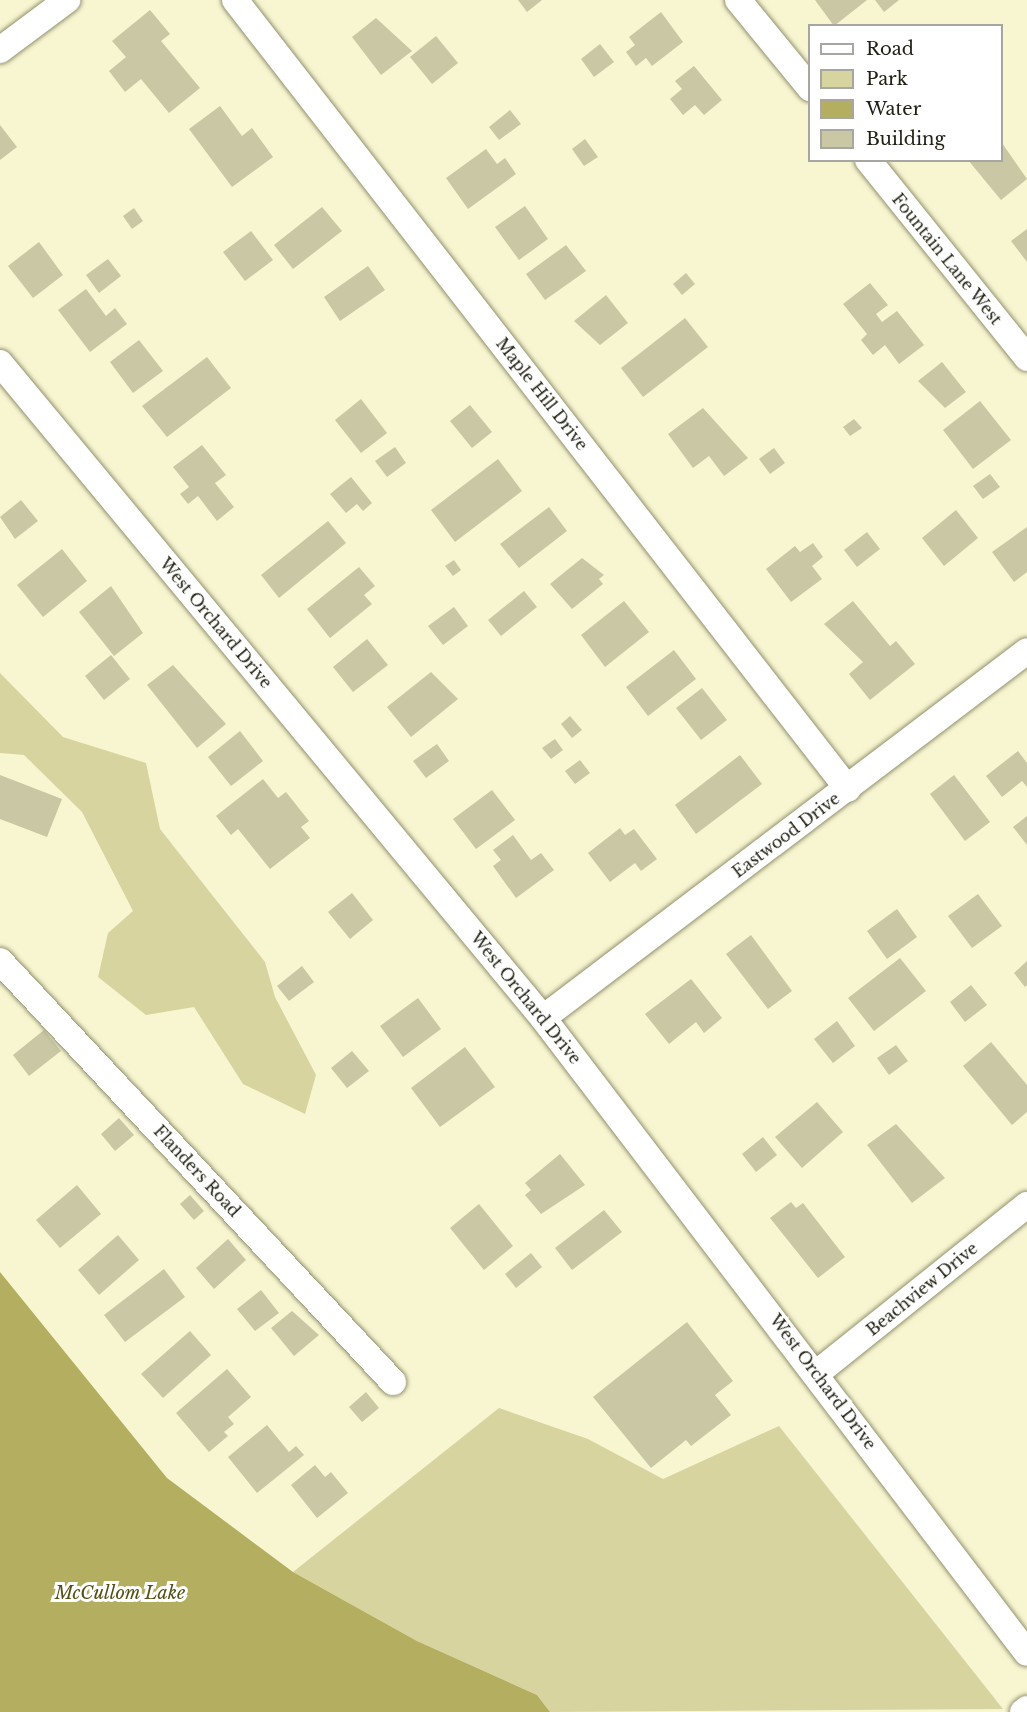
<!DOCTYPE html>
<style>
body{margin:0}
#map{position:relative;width:1027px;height:1712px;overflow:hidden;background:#f8f6d1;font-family:"Libre Baskerville",serif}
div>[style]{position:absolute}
.green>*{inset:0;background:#d7d49f}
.water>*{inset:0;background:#b4ae60}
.building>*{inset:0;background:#c9c7a4}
.roads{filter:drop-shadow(0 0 2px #92906f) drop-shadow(0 0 2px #92906f)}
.street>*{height:26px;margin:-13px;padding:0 13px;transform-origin:13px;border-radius:13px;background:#fff}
span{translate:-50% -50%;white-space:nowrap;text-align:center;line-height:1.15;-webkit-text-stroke:6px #fff;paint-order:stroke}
.street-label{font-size:16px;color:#222114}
.water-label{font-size:18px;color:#545015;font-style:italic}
.legend{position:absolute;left:808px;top:24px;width:195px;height:138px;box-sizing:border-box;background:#fff;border:2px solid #a7a6a1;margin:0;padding:8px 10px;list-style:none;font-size:18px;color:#222114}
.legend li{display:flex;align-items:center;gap:12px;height:30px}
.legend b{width:30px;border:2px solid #a7a6a1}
</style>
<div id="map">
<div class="green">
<i style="clip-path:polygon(0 673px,63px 737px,146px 763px,160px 829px,265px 962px,275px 997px,316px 1075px,305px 1114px,243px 1084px,194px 1007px,146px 1015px,98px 977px,108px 933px,133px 911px,82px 812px,24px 755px,0 753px)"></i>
<i style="clip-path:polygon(499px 1408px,588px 1439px,663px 1479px,779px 1426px,1003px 1709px,550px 1712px,537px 1695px,417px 1641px,293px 1572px)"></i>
</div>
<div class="water">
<i style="clip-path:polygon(0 1272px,167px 1478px,293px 1572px,417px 1641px,537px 1695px,550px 1712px,0 1712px)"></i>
</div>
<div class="building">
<i style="clip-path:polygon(518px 0,542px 0,527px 12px)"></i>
<i style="clip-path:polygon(815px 0,867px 0,834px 26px)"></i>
<i style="clip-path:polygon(875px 0,899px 0,884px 12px)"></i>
<i style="clip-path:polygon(150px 10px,170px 34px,161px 41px,200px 88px,169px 113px,141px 79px,125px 92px,109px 71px,126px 57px,112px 41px)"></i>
<i style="clip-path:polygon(661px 12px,683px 42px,652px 66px,646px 58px,636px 66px,626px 52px,635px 45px,629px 37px)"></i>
<i style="clip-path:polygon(376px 18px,412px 51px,381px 75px,352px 37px)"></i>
<i style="clip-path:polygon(436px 36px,458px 63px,432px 84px,410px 57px)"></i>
<i style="clip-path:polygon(600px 44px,614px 62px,594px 77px,581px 59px)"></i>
<i style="clip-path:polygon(694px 66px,722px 100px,704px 115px,695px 105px,683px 115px,670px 99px,682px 89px,675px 81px)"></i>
<i style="clip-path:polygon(220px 106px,242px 136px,252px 128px,273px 157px,232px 187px,189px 129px)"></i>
<i style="clip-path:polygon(510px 110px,521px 124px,499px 140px,489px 127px)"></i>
<i style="clip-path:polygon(0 125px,17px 147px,0 160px)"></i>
<i style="clip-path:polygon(585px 139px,598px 157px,584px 166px,572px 149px)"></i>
<i style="clip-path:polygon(1002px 143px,1027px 179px,1001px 200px,968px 160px,1002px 160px)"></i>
<i style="clip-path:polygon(486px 149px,497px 164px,505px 158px,516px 174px,468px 209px,446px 178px)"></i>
<i style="clip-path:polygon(525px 206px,548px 239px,519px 260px,495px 227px)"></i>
<i style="clip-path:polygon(322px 207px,342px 231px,293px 269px,274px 245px)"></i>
<i style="clip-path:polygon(134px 208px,143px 221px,132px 229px,123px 216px)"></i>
<i style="clip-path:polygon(1027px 229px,1027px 262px,1011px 241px)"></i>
<i style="clip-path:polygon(251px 231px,273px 260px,245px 281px,223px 252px)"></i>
<i style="clip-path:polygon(39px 242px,63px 275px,33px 298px,8px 266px)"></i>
<i style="clip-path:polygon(566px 245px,586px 271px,545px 300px,526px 274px)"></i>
<i style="clip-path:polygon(108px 259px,121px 276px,99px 293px,86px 275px)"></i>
<i style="clip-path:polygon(368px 266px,385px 290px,340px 321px,324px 297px)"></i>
<i style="clip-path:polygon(686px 273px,695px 284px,682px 295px,673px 284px)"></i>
<i style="clip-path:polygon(870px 283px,888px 305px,876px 314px,882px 322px,897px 311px,924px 345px,899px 364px,885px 345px,873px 355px,861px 340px,867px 334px,843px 304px)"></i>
<i style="clip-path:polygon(86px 289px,106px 316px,115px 308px,127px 324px,90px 352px,58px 310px)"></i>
<i style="clip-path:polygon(606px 295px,628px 323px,600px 345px,574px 321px)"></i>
<i style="clip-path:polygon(685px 318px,708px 347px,643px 397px,621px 368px)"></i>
<i style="clip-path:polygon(139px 340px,163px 371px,133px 393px,110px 362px)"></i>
<i style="clip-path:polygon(207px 357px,231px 388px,167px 437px,142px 406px)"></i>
<i style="clip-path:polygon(942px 362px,966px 392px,945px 408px,918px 381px)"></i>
<i style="clip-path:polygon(361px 399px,387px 433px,361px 453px,335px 420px)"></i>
<i style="clip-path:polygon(980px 401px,1011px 440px,973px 469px,943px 430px)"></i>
<i style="clip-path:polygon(470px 405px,492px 432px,472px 448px,450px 421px)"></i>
<i style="clip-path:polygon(703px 408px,748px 458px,724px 476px,709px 456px,693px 468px,668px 434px)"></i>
<i style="clip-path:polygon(854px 419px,862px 428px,850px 436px,843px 427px)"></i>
<i style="clip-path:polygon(202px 445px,226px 475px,215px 483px,234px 507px,217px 521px,198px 496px,188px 504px,180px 494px,189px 487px,173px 467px)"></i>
<i style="clip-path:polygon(395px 447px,406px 463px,387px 477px,375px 461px)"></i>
<i style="clip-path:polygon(774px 448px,785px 463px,770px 474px,759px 459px)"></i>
<i style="clip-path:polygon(498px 459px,522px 491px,455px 542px,431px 510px)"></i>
<i style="clip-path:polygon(990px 474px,1000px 487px,983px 499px,973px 486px)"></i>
<i style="clip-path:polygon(351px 477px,372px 503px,363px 511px,357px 504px,346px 513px,330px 494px)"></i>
<i style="clip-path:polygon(21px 500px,38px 521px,15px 539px,0 517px)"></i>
<i style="clip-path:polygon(549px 507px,567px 531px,519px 568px,500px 544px)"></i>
<i style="clip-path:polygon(956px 510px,978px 538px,944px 566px,922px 538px)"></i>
<i style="clip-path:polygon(328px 521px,346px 543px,279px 598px,261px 575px)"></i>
<i style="clip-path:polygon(1027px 527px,1027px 572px,1014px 582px,992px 552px)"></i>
<i style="clip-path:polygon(867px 532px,880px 549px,857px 567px,844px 550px)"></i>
<i style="clip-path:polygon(813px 543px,823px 557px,812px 566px,822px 579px,791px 602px,766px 569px,795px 546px,800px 552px)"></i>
<i style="clip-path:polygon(62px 549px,87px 581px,43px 617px,17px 585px)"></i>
<i style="clip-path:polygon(582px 558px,604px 575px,599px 579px,603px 584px,572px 609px,550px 584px)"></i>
<i style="clip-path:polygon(454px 560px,461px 570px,453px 576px,445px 566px)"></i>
<i style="clip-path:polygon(359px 567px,375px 586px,364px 595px,372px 604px,330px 638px,307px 609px)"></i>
<i style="clip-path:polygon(111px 586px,143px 633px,114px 656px,79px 612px)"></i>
<i style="clip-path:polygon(524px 591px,537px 607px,501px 636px,488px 620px)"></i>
<i style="clip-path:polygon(624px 601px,649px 632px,605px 667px,581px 635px)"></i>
<i style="clip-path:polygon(853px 601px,890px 646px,896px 641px,915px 664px,870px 700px,849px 674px,863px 662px,824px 624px)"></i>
<i style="clip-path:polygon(454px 607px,468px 626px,443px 645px,428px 626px)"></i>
<i style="clip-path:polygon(367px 639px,388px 665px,353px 692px,333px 667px)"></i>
<i style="clip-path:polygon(674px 650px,696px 679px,648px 716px,626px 687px)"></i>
<i style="clip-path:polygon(111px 655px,130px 679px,104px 700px,85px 676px)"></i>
<i style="clip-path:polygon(173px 665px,226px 724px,197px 748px,147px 685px)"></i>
<i style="clip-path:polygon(431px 672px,458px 699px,411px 737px,387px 707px)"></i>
<i style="clip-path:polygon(702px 688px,727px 720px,701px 740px,676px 708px)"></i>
<i style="clip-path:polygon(570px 716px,582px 730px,572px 738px,561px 724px)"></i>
<i style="clip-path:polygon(240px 731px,263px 761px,231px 786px,208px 757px)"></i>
<i style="clip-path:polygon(555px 739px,563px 750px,551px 759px,542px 748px)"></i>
<i style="clip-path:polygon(437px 744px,449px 761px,426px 778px,413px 761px)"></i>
<i style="clip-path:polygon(1018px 751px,1027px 763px,1027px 787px,1022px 781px,1002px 797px,986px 776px)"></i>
<i style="clip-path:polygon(740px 755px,762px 784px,696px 834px,675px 805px)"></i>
<i style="clip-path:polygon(580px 760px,590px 773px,575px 784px,565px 771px)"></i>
<i style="clip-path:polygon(0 775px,62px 799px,47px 837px,0 819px)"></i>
<i style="clip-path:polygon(954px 775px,990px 822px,965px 841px,930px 794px)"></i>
<i style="clip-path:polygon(263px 779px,278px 798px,286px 792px,309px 821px,301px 827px,310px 838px,270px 869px,238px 829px,231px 835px,216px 816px)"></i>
<i style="clip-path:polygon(492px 790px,515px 820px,476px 849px,453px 819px)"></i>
<i style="clip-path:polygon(1027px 816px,1027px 845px,1013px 827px)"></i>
<i style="clip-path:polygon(620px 828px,625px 835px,634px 829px,657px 859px,641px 871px,635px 863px,610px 882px,588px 853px)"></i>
<i style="clip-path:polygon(513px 835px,531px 860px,541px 853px,554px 870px,516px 898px,493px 866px,501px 860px,493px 850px)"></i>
<i style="clip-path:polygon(352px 893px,373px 920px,350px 939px,328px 912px)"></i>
<i style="clip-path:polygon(978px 894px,1002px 926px,972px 948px,948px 916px)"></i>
<i style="clip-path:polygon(897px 909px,917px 937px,887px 959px,867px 931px)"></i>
<i style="clip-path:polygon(751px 935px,792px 991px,768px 1009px,726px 954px)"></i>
<i style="clip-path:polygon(900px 958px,926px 991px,874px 1031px,848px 998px)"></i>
<i style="clip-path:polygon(1027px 961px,1027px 985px,1025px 987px,1014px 973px)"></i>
<i style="clip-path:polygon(302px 966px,314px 982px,289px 1001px,277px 986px)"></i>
<i style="clip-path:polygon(691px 979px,722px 1018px,704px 1033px,696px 1022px,669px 1044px,645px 1014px)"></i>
<i style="clip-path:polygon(971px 985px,987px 1005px,965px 1022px,950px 1002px)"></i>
<i style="clip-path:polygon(418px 998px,441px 1029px,403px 1057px,380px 1026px)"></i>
<i style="clip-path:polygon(837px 1021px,855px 1046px,833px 1063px,814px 1039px)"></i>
<i style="clip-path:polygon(44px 1030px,61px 1051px,29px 1076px,13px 1055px)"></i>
<i style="clip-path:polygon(991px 1042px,1027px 1085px,1027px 1112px,1012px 1125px,963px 1066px)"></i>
<i style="clip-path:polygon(896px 1045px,908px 1061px,889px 1075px,877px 1058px)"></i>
<i style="clip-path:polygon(465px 1047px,495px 1087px,440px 1127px,411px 1088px)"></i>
<i style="clip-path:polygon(352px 1051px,369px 1071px,347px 1088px,331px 1068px)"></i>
<i style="clip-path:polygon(817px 1102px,843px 1132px,802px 1168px,775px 1137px)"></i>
<i style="clip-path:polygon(119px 1118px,134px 1135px,115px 1151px,101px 1134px)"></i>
<i style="clip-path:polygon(896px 1124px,945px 1178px,912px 1203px,867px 1145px)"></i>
<i style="clip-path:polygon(763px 1137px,777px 1155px,756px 1172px,742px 1154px)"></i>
<i style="clip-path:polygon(560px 1154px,585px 1185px,541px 1214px,525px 1195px,531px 1190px,525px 1183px)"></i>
<i style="clip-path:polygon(77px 1185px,101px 1214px,60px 1248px,36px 1220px)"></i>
<i style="clip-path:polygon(190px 1195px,204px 1211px,194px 1220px,180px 1204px)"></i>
<i style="clip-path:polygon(791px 1202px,796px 1208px,803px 1203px,845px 1257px,818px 1278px,770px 1218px)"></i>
<i style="clip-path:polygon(479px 1204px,513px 1246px,484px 1270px,450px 1228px)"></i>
<i style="clip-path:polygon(604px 1210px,622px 1232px,572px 1270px,555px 1248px)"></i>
<i style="clip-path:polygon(118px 1235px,139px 1260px,99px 1295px,78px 1270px)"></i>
<i style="clip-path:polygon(228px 1239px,246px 1260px,214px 1289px,196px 1268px)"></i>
<i style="clip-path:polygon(531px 1253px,542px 1267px,516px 1288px,505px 1274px)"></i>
<i style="clip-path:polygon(164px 1269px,185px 1297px,125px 1342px,104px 1315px)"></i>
<i style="clip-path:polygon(261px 1290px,279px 1313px,255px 1331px,237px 1309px)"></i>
<i style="clip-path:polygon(292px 1311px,319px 1335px,294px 1356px,271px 1328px)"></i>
<i style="clip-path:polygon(687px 1322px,733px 1381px,715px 1395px,731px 1415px,691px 1446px,686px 1440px,651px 1468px,593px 1397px)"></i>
<i style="clip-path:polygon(190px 1331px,211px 1355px,163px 1398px,141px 1374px)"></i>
<i style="clip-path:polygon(227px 1369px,251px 1397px,228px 1417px,234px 1424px,224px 1432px,228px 1436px,209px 1452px,176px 1413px)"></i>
<i style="clip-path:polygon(366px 1392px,379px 1408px,362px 1422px,349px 1407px)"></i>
<i style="clip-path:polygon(267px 1425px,289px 1452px,296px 1446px,304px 1455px,257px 1493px,228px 1457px)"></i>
<i style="clip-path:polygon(315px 1465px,325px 1477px,331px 1472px,348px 1493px,317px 1518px,291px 1485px)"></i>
</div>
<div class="roads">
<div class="street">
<i style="left:235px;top:0;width:999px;rotate:52.16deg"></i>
<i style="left:738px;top:0;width:114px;rotate:50.7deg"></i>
<i style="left:0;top:50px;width:84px;rotate:-36.7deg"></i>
<i style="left:868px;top:160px;width:254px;rotate:51.2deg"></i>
<i style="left:0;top:363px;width:851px;rotate:50.34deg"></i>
<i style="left:543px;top:1018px;width:798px;rotate:52.69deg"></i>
<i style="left:0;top:961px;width:576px;rotate:46.97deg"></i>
<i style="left:543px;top:1018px;width:607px;rotate:-37.17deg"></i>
<i style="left:817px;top:1373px;width:269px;rotate:-38.7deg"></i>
<i style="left:1023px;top:1712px;width:5px;rotate:-37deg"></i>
</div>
</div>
<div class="street-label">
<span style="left:947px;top:259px;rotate:51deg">Fountain Lane West</span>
<span style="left:542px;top:394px;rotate:52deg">Maple Hill Drive</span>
<span style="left:216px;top:623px;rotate:50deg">West Orchard Drive</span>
<span style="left:786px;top:835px;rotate:-37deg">Eastwood Drive</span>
<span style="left:526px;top:998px;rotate:51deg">West Orchard Drive</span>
<span style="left:197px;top:1171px;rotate:47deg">Flanders Road</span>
<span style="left:922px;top:1289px;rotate:-39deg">Beachview Drive</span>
<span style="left:823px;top:1382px;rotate:53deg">West Orchard Drive</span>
</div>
<div class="water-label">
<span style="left:120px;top:1593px">McCullom Lake</span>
</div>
<ul class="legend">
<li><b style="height:8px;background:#fff"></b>Road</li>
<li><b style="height:16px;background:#d7d49f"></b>Park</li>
<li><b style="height:16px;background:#b4ae60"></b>Water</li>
<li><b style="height:16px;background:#c9c7a4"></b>Building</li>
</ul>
</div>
